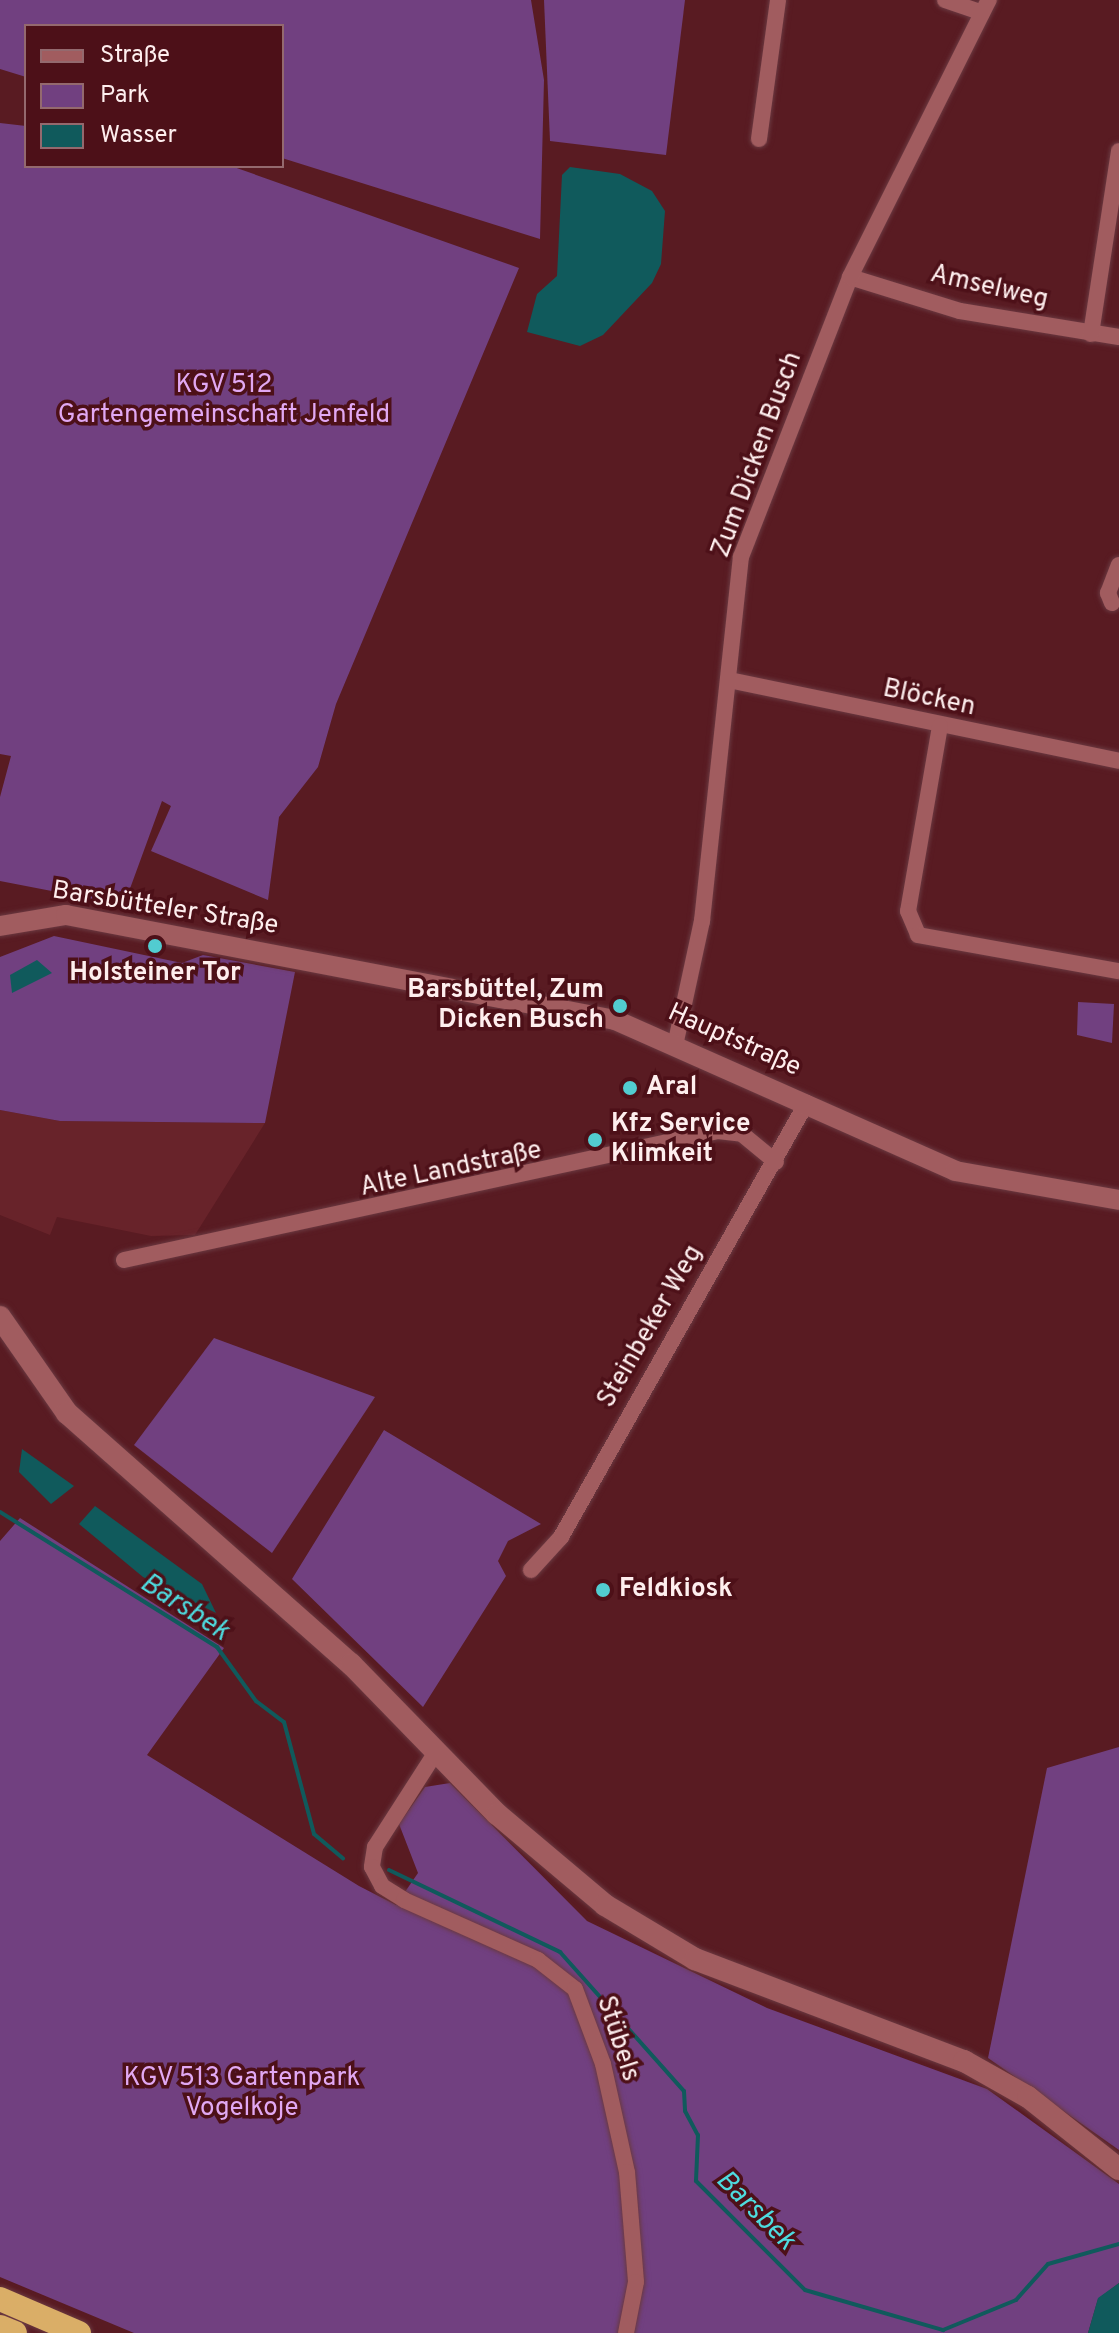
<!DOCTYPE html>
<meta charset="utf-8">
<style>
body{margin:0}
#map{position:relative;width:1119px;height:2333px;overflow:hidden;background:#591b22;font-family:Overpass,sans-serif}
div>[style]{position:absolute}
.built>*{inset:0;background:#68232a}
.green>*{inset:0;background:#714080}
.water>*{inset:0;background:#105a5c}
.stream>*{height:4px;margin:-2px;padding:0 2px;transform-origin:2px;border-radius:2px;background:#105a5c}
.roads{filter:drop-shadow(0 0 2px #6a3941) drop-shadow(0 0 2px #6a3941)}
.minor>*{height:16px;margin:-8px;padding:0 8px;transform-origin:8px;border-radius:8px;background:#a15c5f}
.tertiary>*{height:20px;margin:-10px;padding:0 10px;transform-origin:10px;border-radius:10px;background:#a15c5f}
.secondary>*{height:22px;margin:-11px;padding:0 11px;transform-origin:11px;border-radius:11px;background:#a15c5f}
.motorway>*{height:24px;margin:-12px;padding:0 12px;transform-origin:12px;border-radius:12px;background:#daae67}
.dots>*{width:22px;height:22px;translate:-50% -50%;box-sizing:border-box;border:4px solid #4d1018;border-radius:50%}
span{translate:-50% -50%;white-space:nowrap;text-align:center;line-height:1.15;-webkit-text-stroke:7px #4d1018;paint-order:stroke}
.street-label{font-size:26px;color:#feeeee}
.park-label{font-size:26px;color:#e1a8f3}
.poi-label{font-size:26px;color:#feeeee;font-weight:700}
.right{translate:-100% -50%;text-align:right}
.left{translate:0 -50%;text-align:left}
.water-label{font-size:28px;color:#4edbdf;font-style:italic}
.legend{position:absolute;left:24px;top:24px;width:260px;height:144px;box-sizing:border-box;background:#4d1018;border:2px solid #94696e;margin:0;padding:10px 14px;list-style:none;font-size:24px;color:#feeeee}
.legend li{display:flex;align-items:center;gap:16px;height:40px}
.legend b{width:40px;border:2px solid #94696e}
</style>
<div id="map">
<div class="built">
<i style="clip-path:polygon(0 1110px,60px 1121px,265px 1123px,195px 1235px,151px 1236px,57px 1217px,50px 1235px,0 1215px)"></i>
</div>
<div class="green">
<i style="clip-path:polygon(0 0,531px 0,544px 80px,540px 239px,282px 158px,282px 26px,26px 26px,26px 77px,0 69px)"></i>
<i style="clip-path:polygon(544px 0,685px 0,666px 155px,550px 141px)"></i>
<i style="clip-path:polygon(0 123px,26px 126px,26px 166px,231px 166px,519px 268px,336px 704px,318px 767px,279px 817px,268px 900px,151px 851px,171px 806px,162px 801px,124px 905px,0 881px,0 797px,11px 756px,0 754px)"></i>
<i style="clip-path:polygon(54px 936px,182px 963px,203px 955px,295px 972px,265px 1123px,60px 1121px,0 1110px,0 957px)"></i>
<i style="clip-path:polygon(1078px 1002px,1114px 1004px,1112px 1043px,1077px 1035px)"></i>
<i style="clip-path:polygon(214px 1338px,375px 1397px,272px 1553px,134px 1445px)"></i>
<i style="clip-path:polygon(384px 1430px,541px 1524px,508px 1541px,498px 1561px,506px 1576px,423px 1707px,292px 1579px)"></i>
<i style="clip-path:polygon(20px 1518px,224px 1648px,147px 1755px,359px 1886px,396px 1905px,418px 1873px,399px 1824px,425px 1787px,450px 1783px,587px 1921px,767px 2008px,987px 2089px,1119px 2184px,1119px 2283px,1098px 2299px,1088px 2333px,134px 2333px,0 2277px,0 1541px)"></i>
<i style="clip-path:polygon(1119px 1747px,1119px 2150px,988px 2058px,1047px 1768px)"></i>
</div>
<div class="water">
<i style="clip-path:polygon(570px 167px,620px 174px,652px 191px,665px 211px,661px 264px,652px 283px,603px 335px,580px 346px,527px 332px,537px 294px,557px 276px,562px 175px)"></i>
<i style="clip-path:polygon(37px 960px,52px 973px,12px 993px,10px 975px)"></i>
<i style="clip-path:polygon(22px 1449px,74px 1486px,51px 1504px,19px 1472px)"></i>
<i style="clip-path:polygon(95px 1506px,202px 1584px,216px 1613px,143px 1577px,79px 1524px)"></i>
<i style="clip-path:polygon(1119px 2283px,1119px 2333px,1088px 2333px,1098px 2298px)"></i>
</div>
<div class="stream">
<i style="left:0;top:1512px;width:256px;rotate:31.9deg"></i>
<i style="left:217px;top:1647px;width:67px;rotate:54.2deg"></i>
<i style="left:256px;top:1701px;width:35px;rotate:37deg"></i>
<i style="left:284px;top:1722px;width:116px;rotate:75deg"></i>
<i style="left:314px;top:1834px;width:38px;rotate:40deg"></i>
<i style="left:389px;top:1870px;width:190px;rotate:25.6deg"></i>
<i style="left:560px;top:1952px;width:186px;rotate:48.3deg"></i>
<i style="left:684px;top:2091px;width:20px;rotate:87deg"></i>
<i style="left:685px;top:2111px;width:27px;rotate:62deg"></i>
<i style="left:698px;top:2135px;width:46px;rotate:92.5deg"></i>
<i style="left:696px;top:2181px;width:154px;rotate:45deg"></i>
<i style="left:805px;top:2290px;width:144px;rotate:16.2deg"></i>
<i style="left:943px;top:2330px;width:79px;rotate:-22.3deg"></i>
<i style="left:1016px;top:2300px;width:48px;rotate:-48.4deg"></i>
<i style="left:1048px;top:2264px;width:74px;rotate:-15.7deg"></i>
</div>
<div class="roads">
<div class="minor">
<i style="left:945px;top:0;width:39px;rotate:19deg"></i>
<i style="left:759px;top:139px;width:140px;rotate:-82.2deg"></i>
<i style="left:850px;top:277px;width:115px;rotate:17.2deg"></i>
<i style="left:960px;top:311px;width:161px;rotate:9.3deg"></i>
<i style="left:1091px;top:334px;width:185px;rotate:-81.3deg"></i>
<i style="left:1112px;top:603px;width:11px;rotate:-112deg"></i>
<i style="left:1108px;top:593px;width:30px;rotate:-69deg"></i>
<i style="left:729px;top:680px;width:398px;rotate:11.7deg"></i>
<i style="left:940px;top:726px;width:188px;rotate:99.8deg"></i>
<i style="left:908px;top:911px;width:26px;rotate:67deg"></i>
<i style="left:918px;top:935px;width:204px;rotate:10.2deg"></i>
<i style="left:676px;top:1041px;width:123px;rotate:-77.8deg"></i>
<i style="left:702px;top:921px;width:366px;rotate:-83.9deg"></i>
<i style="left:741px;top:557px;width:300px;rotate:-68.7deg"></i>
<i style="left:850px;top:277px;width:310px;rotate:-63.4deg"></i>
<i style="left:124px;top:1260px;width:608px;rotate:-12.25deg"></i>
<i style="left:718px;top:1131px;width:24px;rotate:7deg"></i>
<i style="left:742px;top:1134px;width:44px;rotate:39.5deg"></i>
<i style="left:531px;top:1570px;width:45px;rotate:-47.7deg"></i>
<i style="left:561px;top:1537px;width:499px;rotate:-60.5deg"></i>
<i style="left:436px;top:1752px;width:113px;rotate:122.7deg"></i>
<i style="left:375px;top:1847px;width:20px;rotate:99deg"></i>
<i style="left:372px;top:1867px;width:21px;rotate:62deg"></i>
<i style="left:382px;top:1886px;width:26px;rotate:32deg"></i>
<i style="left:404px;top:1900px;width:147px;rotate:24.1deg"></i>
<i style="left:538px;top:1960px;width:47px;rotate:38.1deg"></i>
<i style="left:575px;top:1989px;width:80px;rotate:69.5deg"></i>
<i style="left:603px;top:2064px;width:111px;rotate:77.5deg"></i>
<i style="left:627px;top:2172px;width:110px;rotate:85.3deg"></i>
<i style="left:636px;top:2282px;width:52px;rotate:101.1deg"></i>
</div>
<div class="tertiary">
<i style="left:0;top:926px;width:67px;rotate:-9.5deg"></i>
<i style="left:66px;top:915px;width:559px;rotate:10.83deg"></i>
<i style="left:615px;top:1020px;width:372px;rotate:23.9deg"></i>
<i style="left:955px;top:1171px;width:167px;rotate:10deg"></i>
</div>
<div class="secondary">
<i style="left:0;top:1317px;width:117px;rotate:55.1deg"></i>
<i style="left:67px;top:1413px;width:379px;rotate:41.5deg"></i>
<i style="left:351px;top:1664px;width:209px;rotate:45.8deg"></i>
<i style="left:497px;top:1814px;width:141px;rotate:40.1deg"></i>
<i style="left:605px;top:1905px;width:105px;rotate:31deg"></i>
<i style="left:695px;top:1959px;width:288px;rotate:20.8deg"></i>
<i style="left:964px;top:2061px;width:73px;rotate:29.4deg"></i>
<i style="left:1028px;top:2097px;width:116px;rotate:38.4deg"></i>
</div>
<div class="motorway">
<i style="left:0;top:2299px;width:86px;rotate:23.3deg"></i>
<i style="left:0;top:2327px;width:16px;rotate:22deg"></i>
</div>
</div>
<div class="dots">
<i style="left:155px;top:946px;background:#52ccd0"></i>
<i style="left:620px;top:1006px;background:#52ccd0"></i>
<i style="left:630px;top:1088px;background:#52ccd0"></i>
<i style="left:595px;top:1140px;background:#52ccd0"></i>
<i style="left:603px;top:1590px;background:#52ccd0"></i>
</div>
<div class="street-label">
<span style="left:989px;top:288px;rotate:13deg">Amselweg</span>
<span style="left:758px;top:455px;rotate:-70deg">Zum Dicken Busch</span>
<span style="left:929px;top:699px;rotate:12deg">Blöcken</span>
<span style="left:165px;top:909px;rotate:9deg">Barsbütteler Straße</span>
<span style="left:734px;top:1041px;rotate:24deg">Hauptstraße</span>
<span style="left:451px;top:1170px;rotate:-12deg">Alte Landstraße</span>
<span style="left:651px;top:1327px;rotate:-60deg">Steinbeker Weg</span>
<span style="left:617px;top:2039px;rotate:72deg">Stübels</span>
</div>
<div class="park-label">
<span style="left:224px;top:401px">KGV 512<br>Gartengemeinschaft Jenfeld</span>
<span style="left:242px;top:2094px">KGV 513 Gartenpark<br>Vogelkoje</span>
</div>
<div class="poi-label">
<span style="left:155px;top:974px">Holsteiner Tor</span>
<span class="right" style="left:604px;top:1006px">Barsbüttel, Zum<br>Dicken Busch</span>
<span class="left" style="left:646px;top:1088px">Aral</span>
<span class="left" style="left:611px;top:1140px">Kfz Service<br>Klimkeit</span>
<span class="left" style="left:619px;top:1590px">Feldkiosk</span>
</div>
<div class="water-label">
<span style="left:184px;top:1608px;rotate:33deg">Barsbek</span>
<span style="left:755px;top:2211px;rotate:45deg">Barsbek</span>
</div>
<ul class="legend">
<li><b style="height:10px;background:#a15c5f"></b>Straße</li>
<li><b style="height:22px;background:#714080"></b>Park</li>
<li><b style="height:22px;background:#105a5c"></b>Wasser</li>
</ul>
</div>
